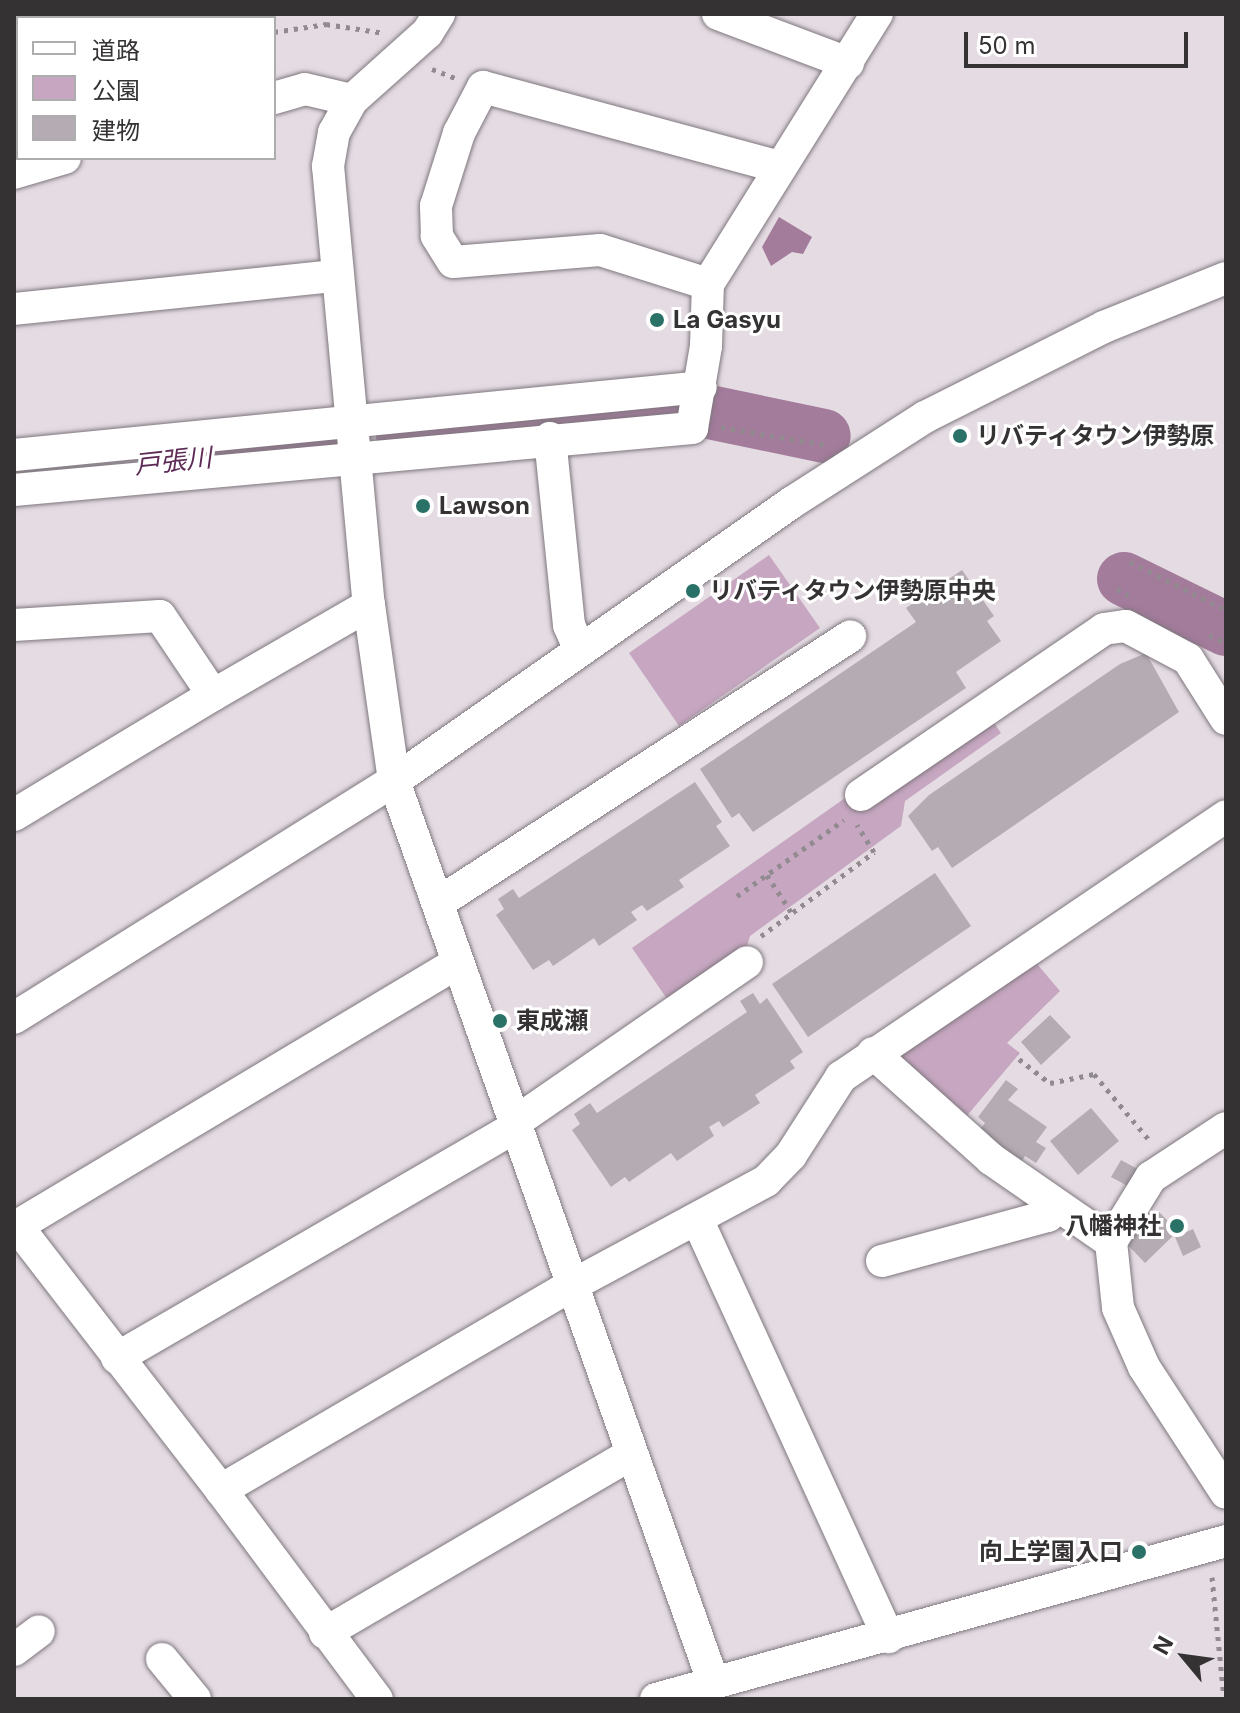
<!DOCTYPE html>
<meta charset="utf-8">
<style>
body{margin:0}
#map{position:relative;width:1240px;height:1713px;overflow:hidden;background:#e5dce3;font-family:Inter,"Noto Sans JP",sans-serif}
div>[style]{position:absolute}
.green>*{inset:0;background:#c6a6c0}
.water>*{inset:0;background:#a37b9b}
.river>*{height:54px;margin:-27px;padding:0 27px;transform-origin:27px;border-radius:27px;background:#a37b9b}
.building>*{inset:0;background:#b5acb3}
.path>*{height:5px;margin-top:-2.5px;transform-origin:0;background:repeating-linear-gradient(90deg,#918b90 0 4px,transparent 0 10px)}
.roads{filter:drop-shadow(0 0 2px #7f777e) drop-shadow(0 0 2px #7f777e)}
.minor>*{height:32px;margin:-16px;padding:0 16px;transform-origin:16px;border-radius:16px;background:#fff}
.dots>*{width:22px;height:22px;translate:-50% -50%;box-sizing:border-box;border:4px solid #fff;border-radius:50%}
span{translate:-50% -50%;white-space:nowrap;text-align:center;line-height:1.15;-webkit-text-stroke:6px #fff;paint-order:stroke}
.poi-label{font-size:24px;color:#353234;font-weight:700}
.left{translate:0 -50%;text-align:left}
.right{translate:-100% -50%;text-align:right}
.water-label{font-size:26px;color:#5e2b56;font-style:italic}
.frame{position:absolute;inset:0;border:16px solid #353234;pointer-events:none}
.legend{position:absolute;left:16px;top:16px;width:260px;height:144px;box-sizing:border-box;background:#fff;border:2px solid #aeadae;margin:0;padding:10px 14px;list-style:none;font-size:24px;color:#353234}
.legend li{display:flex;align-items:center;gap:16px;height:40px}
.legend b{width:40px;border:2px solid #aeadae}
.north{position:absolute;left:1144px;top:1617px;width:80px;height:80px;-webkit-text-stroke:6px #fff;paint-order:stroke;rotate:299deg;font-size:22px;font-weight:700;line-height:32px;text-align:center;color:#353234}
.north::after{content:'';display:block;margin:auto;width:28px;height:36px;background:#353234;clip-path:polygon(50% 0,100% 100%,50% 72%,0 100%)}
.scale{position:absolute;left:964px;top:32px;width:224px;height:36px;box-sizing:border-box;border:4px solid #353234;border-top:0;padding-left:10px;font-size:24px;line-height:28px;white-space:nowrap;color:#353234;-webkit-text-stroke:6px #fff;paint-order:stroke}
</style>
<div id="map">
<div class="green">
<i style="clip-path:polygon(769px 555px,820px 628px,679px 726px,629px 653px)"></i>
<i style="clip-path:polygon(980px 703px,1001px 733px,905px 801px,901px 826px,750px 936px,743px 960px,674px 1009px,632px 948px)"></i>
<i style="clip-path:polygon(1032px 958px,1060px 991px,1007px 1043px,1020px 1053px,965px 1118px,893px 1054px)"></i>
</div>
<div class="water">
<i style="clip-path:polygon(779px 217px,812px 237px,803px 254px,792px 252px,771px 266px,762px 247px)"></i>
</div>
<div class="river">
<i style="left:714px;top:413px;width:112px;rotate:11.8deg"></i>
<i style="left:403px;top:435px;width:271px;rotate:-5.1deg"></i>
<i style="left:188px;top:459px;width:141px;rotate:-6.1deg"></i>
<i style="left:1124px;top:579px;width:114px;rotate:26.1deg"></i>
</div>
<div class="building">
<i style="clip-path:polygon(962px 570px,994px 616px,987px 621px,1001px 641px,956px 672px,966px 688px,753px 832px,739px 813px,732px 818px,700px 769px,916px 622px,906px 608px)"></i>
<i style="clip-path:polygon(1146px 653px,1179px 712px,952px 868px,938px 847px,932px 851px,908px 816px,929px 795px,1120px 664px)"></i>
<i style="clip-path:polygon(695px 782px,722px 822px,716px 826px,730px 846px,679px 880px,684px 887px,647px 911px,642px 905px,631px 912px,637px 920px,599px 946px,594px 938px,553px 966px,549px 960px,533px 970px,496px 915px,504px 909px,498px 899px,513px 889px,519px 898px)"></i>
<i style="clip-path:polygon(935px 873px,971px 926px,808px 1037px,772px 984px)"></i>
<i style="clip-path:polygon(753px 993px,760px 1004px,767px 998px,803px 1052px,790px 1061px,795px 1068px,755px 1095px,760px 1103px,723px 1127px,719px 1121px,709px 1127px,714px 1136px,677px 1161px,671px 1153px,629px 1182px,625px 1177px,611px 1187px,572px 1130px,580px 1124px,574px 1114px,590px 1103px,597px 1113px,747px 1012px,740px 1001px)"></i>
<i style="clip-path:polygon(1050px 1015px,1071px 1037px,1041px 1065px,1021px 1042px)"></i>
<i style="clip-path:polygon(1006px 1080px,1018px 1089px,1008px 1100px,1047px 1127px,1036px 1142px,1046px 1148px,1036px 1163px,1025px 1156px,1022px 1161px,978px 1132px,985px 1123px,978px 1117px)"></i>
<i style="clip-path:polygon(1091px 1108px,1119px 1141px,1078px 1175px,1050px 1141px)"></i>
<i style="clip-path:polygon(1121px 1160px,1143px 1172px,1133px 1189px,1111px 1177px)"></i>
<i style="clip-path:polygon(1157px 1210px,1178px 1231px,1145px 1263px,1124px 1241px)"></i>
<i style="clip-path:polygon(1193px 1229px,1201px 1247px,1183px 1256px,1175px 1237px)"></i>
</div>
<div class="path">
<i style="left:181px;top:16px;width:8px;rotate:14deg"></i>
<i style="left:262px;top:18px;width:4px;rotate:-76deg"></i>
<i style="left:274px;top:32px;width:53px;rotate:-8.7deg"></i>
<i style="left:326px;top:24px;width:59px;rotate:8.8deg"></i>
<i style="left:432px;top:69px;width:26px;rotate:21deg"></i>
<i style="left:721px;top:427px;width:106px;rotate:9.8deg"></i>
<i style="left:1130px;top:562px;width:107px;rotate:26.6deg"></i>
<i style="left:1117px;top:589px;width:13px;rotate:29deg"></i>
<i style="left:1209px;top:635px;width:19px;rotate:25deg"></i>
<i style="left:767px;top:875px;width:44px;rotate:57deg"></i>
<i style="left:737px;top:896px;width:131px;rotate:-35.4deg"></i>
<i style="left:761px;top:936px;width:141px;rotate:-36.6deg"></i>
<i style="left:874px;top:852px;width:32px;rotate:-122deg"></i>
<i style="left:1019px;top:1059px;width:39px;rotate:38deg"></i>
<i style="left:1050px;top:1083px;width:45px;rotate:-11.6deg"></i>
<i style="left:1094px;top:1074px;width:87px;rotate:50.1deg"></i>
<i style="left:1212px;top:1577px;width:123px;rotate:84.4deg"></i>
</div>
<div class="roads">
<div class="minor">
<i style="left:439px;top:14px;width:22px;rotate:122deg"></i>
<i style="left:427px;top:33px;width:101px;rotate:138.2deg"></i>
<i style="left:352px;top:100px;width:37px;rotate:119deg"></i>
<i style="left:334px;top:132px;width:35px;rotate:100deg"></i>
<i style="left:328px;top:166px;width:441px;rotate:84.7deg"></i>
<i style="left:369px;top:605px;width:178px;rotate:81.9deg"></i>
<i style="left:394px;top:781px;width:958px;rotate:70.49deg"></i>
<i style="left:718px;top:14px;width:139px;rotate:20.7deg"></i>
<i style="left:274px;top:98px;width:32px;rotate:-16deg"></i>
<i style="left:305px;top:89px;width:48px;rotate:13.2deg"></i>
<i style="left:14px;top:173px;width:53px;rotate:-16.4deg"></i>
<i style="left:708px;top:284px;width:113px;rotate:-162.5deg"></i>
<i style="left:600px;top:250px;width:147px;rotate:175.3deg"></i>
<i style="left:453px;top:262px;width:31px;rotate:-122deg"></i>
<i style="left:437px;top:236px;width:30px;rotate:-92deg"></i>
<i style="left:436px;top:206px;width:77px;rotate:-72.5deg"></i>
<i style="left:459px;top:133px;width:52px;rotate:-62.4deg"></i>
<i style="left:483px;top:87px;width:308px;rotate:15.1deg"></i>
<i style="left:14px;top:309px;width:324px;rotate:-5.9deg"></i>
<i style="left:550px;top:438px;width:188px;rotate:84.2deg"></i>
<i style="left:569px;top:625px;width:25px;rotate:67deg"></i>
<i style="left:14px;top:455px;width:690px;rotate:-5.65deg"></i>
<i style="left:14px;top:490px;width:681px;rotate:-5.22deg"></i>
<i style="left:692px;top:428px;width:83px;rotate:-80.3deg"></i>
<i style="left:706px;top:346px;width:62px;rotate:-88.2deg"></i>
<i style="left:708px;top:284px;width:319px;rotate:-58deg"></i>
<i style="left:14px;top:625px;width:146px;rotate:-3.5deg"></i>
<i style="left:160px;top:616px;width:95px;rotate:56.1deg"></i>
<i style="left:213px;top:695px;width:180px;rotate:-30deg"></i>
<i style="left:861px;top:795px;width:294px;rotate:-34.3deg"></i>
<i style="left:1104px;top:629px;width:22px;rotate:-8deg"></i>
<i style="left:1126px;top:626px;width:70px;rotate:28deg"></i>
<i style="left:1188px;top:659px;width:71px;rotate:57.7deg"></i>
<i style="left:14px;top:815px;width:232px;rotate:-31.1deg"></i>
<i style="left:438px;top:903px;width:491px;rotate:-32.9deg"></i>
<i style="left:457px;top:963px;width:513px;rotate:149.13deg"></i>
<i style="left:17px;top:1226px;width:334px;rotate:52.3deg"></i>
<i style="left:221px;top:1490px;width:403px;rotate:-30.3deg"></i>
<i style="left:569px;top:1287px;width:224px;rotate:-28.3deg"></i>
<i style="left:766px;top:1181px;width:36px;rotate:-46deg"></i>
<i style="left:791px;top:1155px;width:93px;rotate:-57.3deg"></i>
<i style="left:841px;top:1077px;width:465px;rotate:-34.1deg"></i>
<i style="left:14px;top:1018px;width:448px;rotate:-32deg"></i>
<i style="left:394px;top:781px;width:485px;rotate:-35deg"></i>
<i style="left:791px;top:503px;width:159px;rotate:-32.7deg"></i>
<i style="left:925px;top:417px;width:200px;rotate:-26.7deg"></i>
<i style="left:1104px;top:327px;width:131px;rotate:-21.9deg"></i>
<i style="left:873px;top:1053px;width:159px;rotate:41.9deg"></i>
<i style="left:991px;top:1159px;width:146px;rotate:34.7deg"></i>
<i style="left:514px;top:1123px;width:283px;rotate:-34.6deg"></i>
<i style="left:1226px;top:1128px;width:90px;rotate:146.8deg"></i>
<i style="left:1151px;top:1177px;width:76px;rotate:121.6deg"></i>
<i style="left:1111px;top:1242px;width:66px;rotate:83.9deg"></i>
<i style="left:1118px;top:1308px;width:64px;rotate:66.2deg"></i>
<i style="left:1144px;top:1367px;width:150px;rotate:56.9deg"></i>
<i style="left:697px;top:1219px;width:460px;rotate:65.4deg"></i>
<i style="left:882px;top:1261px;width:172px;rotate:-15.2deg"></i>
<i style="left:1048px;top:1216px;width:13px;rotate:-58deg"></i>
<i style="left:117px;top:1358px;width:461px;rotate:-30.1deg"></i>
<i style="left:221px;top:1490px;width:261px;rotate:53.3deg"></i>
<i style="left:325px;top:1633px;width:353px;rotate:-30.3deg"></i>
<i style="left:14px;top:1650px;width:31px;rotate:-37deg"></i>
<i style="left:162px;top:1659px;width:52px;rotate:50.5deg"></i>
<i style="left:656px;top:1699px;width:591px;rotate:-15.49deg"></i>
</div>
</div>
<div class="dots">
<i style="left:657px;top:320px;background:#2a7168"></i>
<i style="left:960px;top:436px;background:#2a7168"></i>
<i style="left:423px;top:506px;background:#2a7168"></i>
<i style="left:693px;top:591px;background:#2a7168"></i>
<i style="left:500px;top:1021px;background:#2a7168"></i>
<i style="left:1177px;top:1226px;background:#2a7168"></i>
<i style="left:1139px;top:1552px;background:#2a7168"></i>
</div>
<div class="poi-label">
<span class="left" style="left:673px;top:320px">La Gasyu</span>
<span class="left" style="left:976px;top:436px">リバティタウン伊勢原</span>
<span class="left" style="left:439px;top:506px">Lawson</span>
<span class="left" style="left:709px;top:591px">リバティタウン伊勢原中央</span>
<span class="left" style="left:516px;top:1021px">東成瀬</span>
<span class="right" style="left:1161px;top:1226px">八幡神社</span>
<span class="right" style="left:1123px;top:1552px">向上学園入口</span>
</div>
<div class="water-label">
<span style="left:173px;top:461px;rotate:-6deg">戸張川</span>
</div>
<div class="frame"></div>
<ul class="legend">
<li><b style="height:10px;background:#fff"></b>道路</li>
<li><b style="height:22px;background:#c6a6c0"></b>公園</li>
<li><b style="height:22px;background:#b5acb3"></b>建物</li>
</ul>
<div class="north">N</div>
<div class="scale">50 m</div>
</div>
